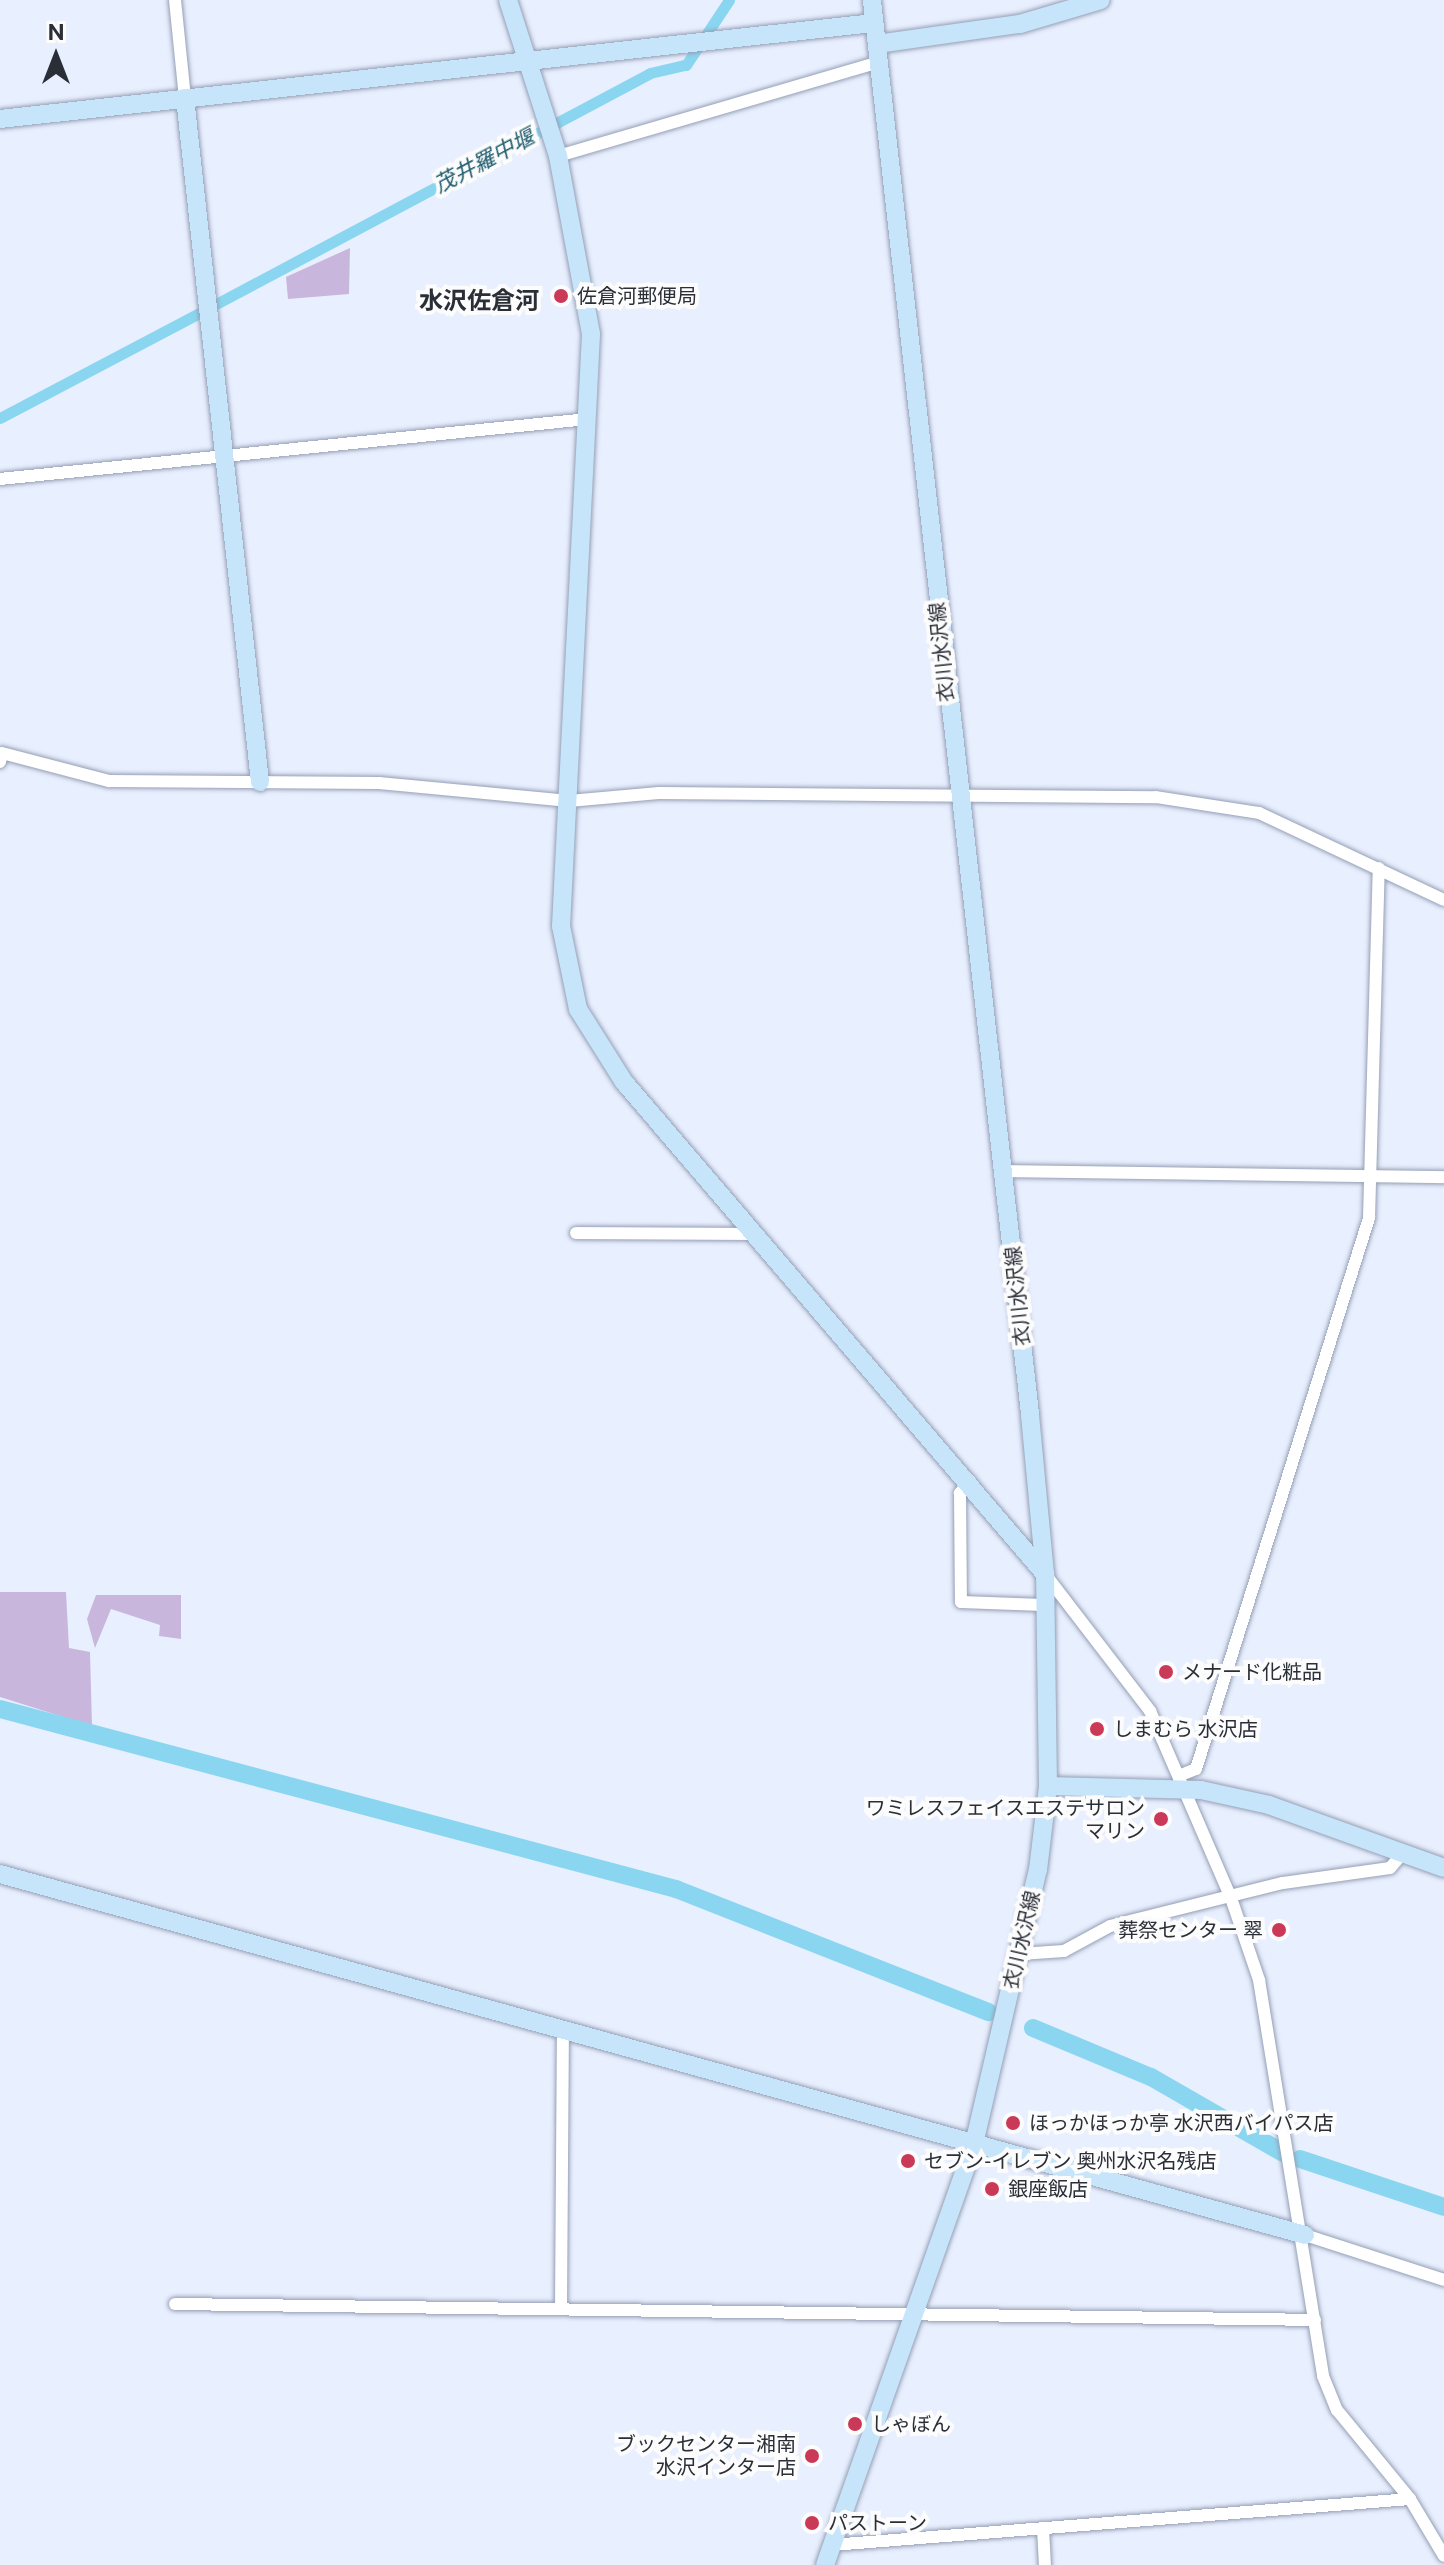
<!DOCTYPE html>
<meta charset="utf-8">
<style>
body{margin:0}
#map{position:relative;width:1444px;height:2565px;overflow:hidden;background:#e8effe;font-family:"Public Sans","Noto Sans JP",sans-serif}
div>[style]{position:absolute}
.green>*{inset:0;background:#c9b6dc}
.canal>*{height:11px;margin:-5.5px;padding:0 5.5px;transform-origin:5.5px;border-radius:5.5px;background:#8ad6f0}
.river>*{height:18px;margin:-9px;padding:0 9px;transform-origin:9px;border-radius:9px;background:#8ad6f0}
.roads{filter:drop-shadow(0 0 2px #949fb5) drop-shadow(0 0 2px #949fb5)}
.street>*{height:12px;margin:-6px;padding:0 6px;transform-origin:6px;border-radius:6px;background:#fff}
.secondary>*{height:18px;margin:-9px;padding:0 9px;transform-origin:9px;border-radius:9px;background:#c7e5fa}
.dots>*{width:22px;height:22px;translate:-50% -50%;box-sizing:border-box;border:4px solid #fcfcfc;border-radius:50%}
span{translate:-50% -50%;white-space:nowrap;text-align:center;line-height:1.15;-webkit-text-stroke:8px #fcfcfc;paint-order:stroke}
.poi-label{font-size:20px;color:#2a2e37}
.left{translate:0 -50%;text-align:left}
.right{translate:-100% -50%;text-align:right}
.street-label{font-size:20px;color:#2a2e37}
.water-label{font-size:22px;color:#205d6f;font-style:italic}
.quarter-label{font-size:24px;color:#2a2e37;font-weight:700}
.north{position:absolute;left:16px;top:16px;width:80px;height:80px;-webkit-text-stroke:6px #fcfcfc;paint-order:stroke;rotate:0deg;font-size:22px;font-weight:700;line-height:32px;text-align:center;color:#2a2e37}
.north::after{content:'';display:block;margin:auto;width:28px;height:36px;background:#2a2e37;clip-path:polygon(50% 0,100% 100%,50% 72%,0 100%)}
</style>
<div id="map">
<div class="green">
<i style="clip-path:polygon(350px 248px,349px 294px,288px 299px,286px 277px)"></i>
<i style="clip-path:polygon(0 1592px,66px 1592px,69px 1648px,90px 1652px,92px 1726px,0 1697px)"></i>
<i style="clip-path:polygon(96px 1595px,181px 1595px,181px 1639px,159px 1636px,160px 1625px,111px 1609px,95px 1648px,87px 1619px)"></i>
</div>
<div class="canal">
<i style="left:218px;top:303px;width:489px;rotate:-28deg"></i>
<i style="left:650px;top:73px;width:37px;rotate:-13deg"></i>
<i style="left:686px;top:65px;width:78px;rotate:-56.5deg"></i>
<i style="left:0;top:418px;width:225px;rotate:-27.8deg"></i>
</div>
<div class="river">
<i style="left:0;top:1709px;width:700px;rotate:14.91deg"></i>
<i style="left:676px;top:1889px;width:336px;rotate:21.5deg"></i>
<i style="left:1033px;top:2028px;width:128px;rotate:22.6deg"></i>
<i style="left:1151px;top:2077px;width:152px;rotate:29.9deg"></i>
<i style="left:1300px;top:2159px;width:152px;rotate:18.4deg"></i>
</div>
<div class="roads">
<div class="street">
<i style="left:175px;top:0;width:99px;rotate:84.2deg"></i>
<i style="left:558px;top:156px;width:335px;rotate:-16.3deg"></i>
<i style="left:0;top:479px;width:591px;rotate:-5.83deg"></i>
<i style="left:0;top:762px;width:9px;rotate:-77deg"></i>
<i style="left:2px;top:753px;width:111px;rotate:14.7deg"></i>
<i style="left:109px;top:781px;width:270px;rotate:0.4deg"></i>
<i style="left:379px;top:783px;width:191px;rotate:5.4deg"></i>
<i style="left:569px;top:801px;width:90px;rotate:-5.1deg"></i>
<i style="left:659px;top:793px;width:497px;rotate:0.5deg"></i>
<i style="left:1156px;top:797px;width:104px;rotate:8.8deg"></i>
<i style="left:1259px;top:813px;width:204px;rotate:25.2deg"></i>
<i style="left:1005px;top:1171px;width:439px;rotate:0.8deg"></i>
<i style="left:576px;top:1233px;width:174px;rotate:0.3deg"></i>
<i style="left:970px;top:1481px;width:16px;rotate:130deg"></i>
<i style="left:960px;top:1493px;width:109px;rotate:89.5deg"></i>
<i style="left:961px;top:1602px;width:82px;rotate:2.1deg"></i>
<i style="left:1045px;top:1574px;width:173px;rotate:52.5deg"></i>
<i style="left:1150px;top:1711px;width:204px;rotate:66.6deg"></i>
<i style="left:1231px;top:1898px;width:87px;rotate:71.1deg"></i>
<i style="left:1259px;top:1980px;width:401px;rotate:80.8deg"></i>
<i style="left:1323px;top:2376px;width:37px;rotate:68deg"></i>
<i style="left:1337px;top:2410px;width:115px;rotate:50.6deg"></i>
<i style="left:1410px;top:2499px;width:66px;rotate:59.2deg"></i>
<i style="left:1181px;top:1775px;width:16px;rotate:-22deg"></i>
<i style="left:1196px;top:1769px;width:578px;rotate:-72.57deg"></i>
<i style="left:1369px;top:1218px;width:350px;rotate:-88.4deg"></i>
<i style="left:1020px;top:1954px;width:44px;rotate:-3.9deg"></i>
<i style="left:1064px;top:1951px;width:52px;rotate:-28.5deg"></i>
<i style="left:1110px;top:1926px;width:178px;rotate:-14deg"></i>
<i style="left:1283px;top:1883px;width:108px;rotate:-8deg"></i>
<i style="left:1390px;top:1868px;width:18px;rotate:-49deg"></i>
<i style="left:1305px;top:2235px;width:146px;rotate:17.9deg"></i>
<i style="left:175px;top:2304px;width:1140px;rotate:0.8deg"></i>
<i style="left:561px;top:2308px;width:278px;rotate:-89.6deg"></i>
<i style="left:1043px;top:2528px;width:37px;rotate:87deg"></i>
<i style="left:832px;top:2545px;width:580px;rotate:-4.55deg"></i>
</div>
<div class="secondary">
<i style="left:508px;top:0;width:164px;rotate:72.2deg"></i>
<i style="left:558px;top:156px;width:181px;rotate:79.5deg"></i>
<i style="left:591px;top:334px;width:593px;rotate:92.9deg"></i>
<i style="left:561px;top:926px;width:85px;rotate:78.4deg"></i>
<i style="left:578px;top:1009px;width:86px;rotate:57.8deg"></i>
<i style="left:624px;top:1082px;width:648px;rotate:49.45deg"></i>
<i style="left:877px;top:44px;width:144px;rotate:-8deg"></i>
<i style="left:1020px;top:24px;width:84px;rotate:-16.5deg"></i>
<i style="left:185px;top:98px;width:688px;rotate:83.74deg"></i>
<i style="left:0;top:119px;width:879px;rotate:-6.27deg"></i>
<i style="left:1048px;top:1786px;width:153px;rotate:1.5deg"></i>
<i style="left:1201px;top:1790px;width:70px;rotate:12.4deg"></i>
<i style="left:1269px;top:1805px;width:186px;rotate:19.8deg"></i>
<i style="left:0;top:1874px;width:1354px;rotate:15.46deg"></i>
<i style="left:825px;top:2565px;width:447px;rotate:-70.5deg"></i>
<i style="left:974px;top:2144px;width:281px;rotate:-76.9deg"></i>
<i style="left:1038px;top:1870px;width:85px;rotate:-83.2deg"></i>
<i style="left:1048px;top:1786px;width:212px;rotate:-90.8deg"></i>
<i style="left:1045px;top:1574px;width:161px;rotate:-95.4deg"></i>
<i style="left:1030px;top:1414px;width:1423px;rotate:-96.38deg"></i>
</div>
</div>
<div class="dots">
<i style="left:561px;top:296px;background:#ca3a58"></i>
<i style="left:1166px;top:1672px;background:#ca3a58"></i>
<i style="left:1097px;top:1729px;background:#ca3a58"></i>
<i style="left:1161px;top:1819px;background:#ca3a58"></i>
<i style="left:1279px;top:1930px;background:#ca3a58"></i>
<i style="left:1013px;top:2123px;background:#ca3a58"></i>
<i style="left:908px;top:2161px;background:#ca3a58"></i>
<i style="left:992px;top:2189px;background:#ca3a58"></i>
<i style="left:855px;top:2424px;background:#ca3a58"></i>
<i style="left:812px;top:2456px;background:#ca3a58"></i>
<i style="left:812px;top:2523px;background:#ca3a58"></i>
</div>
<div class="poi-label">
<span class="left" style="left:577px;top:296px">佐倉河郵便局</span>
<span class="left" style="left:1182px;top:1672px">メナード化粧品</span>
<span class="left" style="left:1113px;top:1729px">しまむら 水沢店</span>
<span class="right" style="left:1145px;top:1820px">ワミレスフェイスエステサロン<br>マリン</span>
<span class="right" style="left:1263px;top:1930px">葬祭センター 翠</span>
<span class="left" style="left:1029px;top:2123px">ほっかほっか亭 水沢西バイパス店</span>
<span class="left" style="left:924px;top:2161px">セブン-イレブン 奥州水沢名残店</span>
<span class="left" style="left:1008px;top:2189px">銀座飯店</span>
<span class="left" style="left:871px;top:2424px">しゃぼん</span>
<span class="right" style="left:796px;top:2456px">ブックセンター湘南<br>水沢インター店</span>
<span class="left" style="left:828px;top:2523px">パストーン</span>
</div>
<div class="street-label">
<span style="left:942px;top:652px;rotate:-96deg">衣川水沢線</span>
<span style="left:1018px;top:1296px;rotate:-96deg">衣川水沢線</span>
<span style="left:1022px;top:1940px;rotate:-77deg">衣川水沢線</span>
</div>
<div class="water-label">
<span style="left:484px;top:161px;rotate:-28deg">茂井羅中堰</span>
</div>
<div class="quarter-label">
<span style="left:479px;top:301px">水沢佐倉河</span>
</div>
<div class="north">N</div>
</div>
